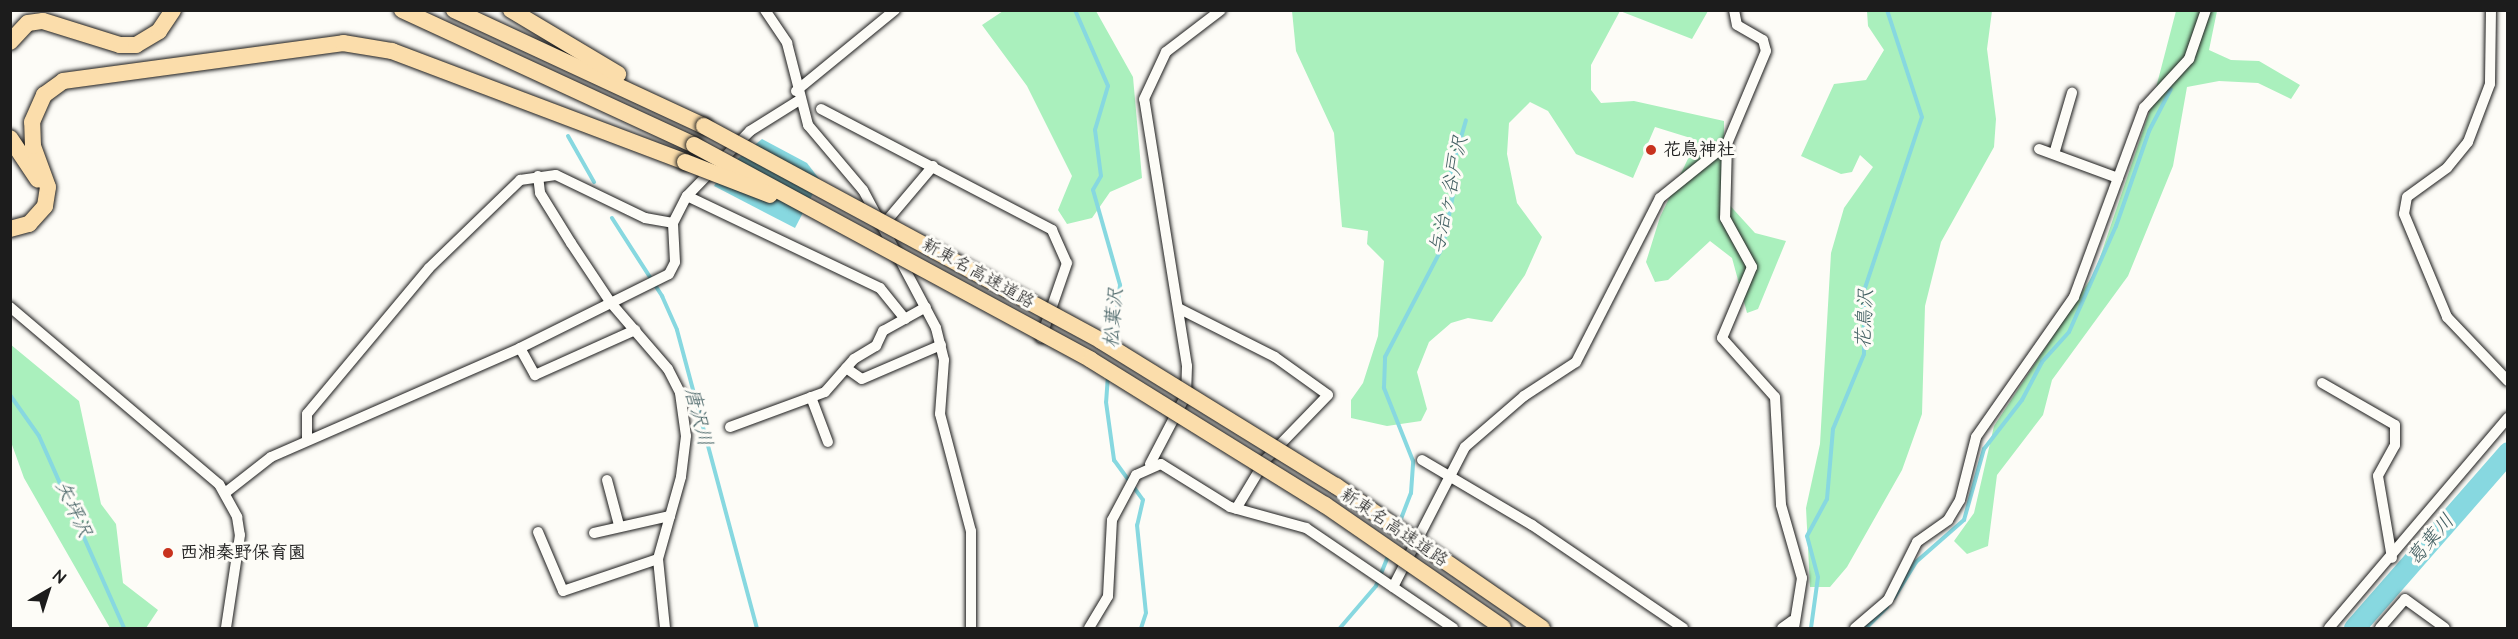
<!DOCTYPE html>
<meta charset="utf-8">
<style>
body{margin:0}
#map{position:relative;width:2518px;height:639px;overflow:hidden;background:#fdfcf7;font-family:"Architects Daughter","Klee One",sans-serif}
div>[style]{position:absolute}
.green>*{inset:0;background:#aaf0bd}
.water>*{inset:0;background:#87d8e0}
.stream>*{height:4px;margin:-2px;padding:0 2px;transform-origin:2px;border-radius:2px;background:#87d8e0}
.river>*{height:21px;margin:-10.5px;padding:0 10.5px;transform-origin:10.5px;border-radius:10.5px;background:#87d8e0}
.roads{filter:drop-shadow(0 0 2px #1c1c1c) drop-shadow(0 0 2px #1c1c1c)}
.minor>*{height:10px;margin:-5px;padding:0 5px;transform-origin:5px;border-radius:5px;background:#fdfcf7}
.highway>*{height:16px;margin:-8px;padding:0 8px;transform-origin:8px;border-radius:8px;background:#fbddab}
.bridges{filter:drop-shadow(0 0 2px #1c1c1c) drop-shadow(0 0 2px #1c1c1c)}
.highway-bridge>*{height:16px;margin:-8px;padding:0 8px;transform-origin:8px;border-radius:8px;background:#fbddab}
.dots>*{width:16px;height:16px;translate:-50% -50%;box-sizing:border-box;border:3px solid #fdfcf7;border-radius:50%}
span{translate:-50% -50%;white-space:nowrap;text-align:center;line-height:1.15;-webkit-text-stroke:6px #fdfcf7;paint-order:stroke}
.poi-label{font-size:18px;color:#1c1c1c;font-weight:700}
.left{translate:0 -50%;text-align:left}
.street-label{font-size:18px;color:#1c1c1c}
.water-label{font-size:20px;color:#415e61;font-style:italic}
.frame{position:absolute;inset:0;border:12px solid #1c1c1c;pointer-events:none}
.north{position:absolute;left:18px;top:561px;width:60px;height:60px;-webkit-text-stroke:4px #fdfcf7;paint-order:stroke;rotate:39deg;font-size:16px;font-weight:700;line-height:24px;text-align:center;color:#1c1c1c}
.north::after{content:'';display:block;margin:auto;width:21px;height:27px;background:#1c1c1c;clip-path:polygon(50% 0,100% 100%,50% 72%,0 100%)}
</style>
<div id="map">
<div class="green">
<i style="clip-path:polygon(1003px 11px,1096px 11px,1133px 77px,1142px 178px,1110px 192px,1092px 218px,1067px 224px,1058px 210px,1072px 176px,1027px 86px,982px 25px)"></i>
<i style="clip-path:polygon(1292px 11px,1708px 11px,1692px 39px,1620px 11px,1591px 65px,1591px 90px,1601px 103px,1634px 101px,1724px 121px,1724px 199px,1755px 233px,1786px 241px,1758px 309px,1747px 313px,1732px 258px,1710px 241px,1668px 280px,1655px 282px,1646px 262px,1660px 217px,1697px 140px,1655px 127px,1633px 178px,1576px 154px,1548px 111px,1530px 102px,1509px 123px,1507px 154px,1517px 203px,1542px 237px,1525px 275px,1492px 322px,1468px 318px,1451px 323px,1429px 342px,1417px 372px,1427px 409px,1421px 421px,1387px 426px,1351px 418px,1351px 400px,1363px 383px,1378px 336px,1384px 261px,1367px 244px,1368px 231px,1342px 227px,1334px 133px,1296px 51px)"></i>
<i style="clip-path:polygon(1867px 11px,1992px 11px,1987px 49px,1996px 119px,1994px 147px,1941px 242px,1925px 306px,1922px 414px,1902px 470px,1847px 567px,1830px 587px,1810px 587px,1806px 508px,1820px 444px,1831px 253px,1844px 208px,1873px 167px,1860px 155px,1852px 172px,1841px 174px,1801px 156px,1834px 84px,1866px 80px,1884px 50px,1868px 26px)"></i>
<i style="clip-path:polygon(2176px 11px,2217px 11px,2209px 50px,2231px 60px,2259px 61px,2300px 85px,2291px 99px,2258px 83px,2219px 81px,2187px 87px,2173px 166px,2128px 276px,2052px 380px,2043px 415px,1997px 475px,1988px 546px,1967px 554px,1954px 541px,1974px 513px,1994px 426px,2095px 272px,2151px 107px)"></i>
<i style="clip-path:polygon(10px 344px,79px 401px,101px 504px,116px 524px,123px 583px,158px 610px,146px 628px,110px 628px,24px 478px,11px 442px)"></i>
</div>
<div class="water">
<i style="clip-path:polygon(762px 139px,807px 163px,820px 180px,795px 228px,714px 186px,724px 170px)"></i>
</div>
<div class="stream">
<i style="left:1075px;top:10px;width:83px;rotate:66.5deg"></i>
<i style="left:1108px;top:86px;width:46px;rotate:106.5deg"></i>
<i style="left:1095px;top:130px;width:46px;rotate:82.6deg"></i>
<i style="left:1101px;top:176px;width:16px;rotate:120deg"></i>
<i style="left:1093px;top:190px;width:99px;rotate:74.1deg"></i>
<i style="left:1120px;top:285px;width:59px;rotate:96.8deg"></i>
<i style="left:568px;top:136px;width:53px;rotate:60.5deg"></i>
<i style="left:612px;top:218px;width:93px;rotate:57.3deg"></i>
<i style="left:662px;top:296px;width:37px;rotate:66deg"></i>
<i style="left:677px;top:330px;width:309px;rotate:75deg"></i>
<i style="left:1108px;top:375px;width:27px;rotate:94deg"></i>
<i style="left:1106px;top:402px;width:59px;rotate:82.1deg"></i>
<i style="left:1114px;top:460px;width:49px;rotate:54.1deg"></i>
<i style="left:1143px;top:500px;width:26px;rotate:103deg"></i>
<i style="left:1137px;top:525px;width:88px;rotate:84.2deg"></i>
<i style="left:1146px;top:613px;width:16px;rotate:108deg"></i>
<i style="left:10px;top:395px;width:50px;rotate:54.7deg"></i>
<i style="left:39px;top:436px;width:210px;rotate:66.1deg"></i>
<i style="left:1399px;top:524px;width:33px;rotate:-69deg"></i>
<i style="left:1411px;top:493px;width:32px;rotate:-86deg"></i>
<i style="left:1413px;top:461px;width:79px;rotate:-111.7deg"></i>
<i style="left:1384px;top:388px;width:31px;rotate:-88deg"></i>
<i style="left:1385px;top:357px;width:125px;rotate:-62.4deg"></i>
<i style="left:1443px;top:246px;width:52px;rotate:-78.9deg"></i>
<i style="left:1453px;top:195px;width:16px;rotate:-104deg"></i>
<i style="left:1449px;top:179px;width:61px;rotate:-73.9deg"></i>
<i style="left:1894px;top:598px;width:42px;rotate:-58.6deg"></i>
<i style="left:1916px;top:562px;width:64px;rotate:-41.2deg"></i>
<i style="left:1964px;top:520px;width:74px;rotate:-74.3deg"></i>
<i style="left:1984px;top:449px;width:62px;rotate:-52.2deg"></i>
<i style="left:2022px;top:400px;width:43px;rotate:-62.2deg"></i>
<i style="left:2042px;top:362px;width:40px;rotate:-48deg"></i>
<i style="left:2069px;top:332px;width:116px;rotate:-66.1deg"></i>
<i style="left:2116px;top:226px;width:101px;rotate:-70.8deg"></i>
<i style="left:2149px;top:131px;width:47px;rotate:-62.4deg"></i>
<i style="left:1340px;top:628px;width:55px;rotate:-49.4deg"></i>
<i style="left:1376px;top:586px;width:35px;rotate:-68deg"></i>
<i style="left:1811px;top:628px;width:51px;rotate:-82.2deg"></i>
<i style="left:1818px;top:577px;width:42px;rotate:-105deg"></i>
<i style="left:1807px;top:536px;width:42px;rotate:-61.6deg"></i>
<i style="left:1827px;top:499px;width:70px;rotate:-85.1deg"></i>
<i style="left:1833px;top:429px;width:81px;rotate:-67.5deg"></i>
<i style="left:1864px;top:354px;width:63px;rotate:-90deg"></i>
<i style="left:1864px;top:291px;width:183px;rotate:-71.6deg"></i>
<i style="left:1922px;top:117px;width:113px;rotate:-108.1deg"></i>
<i style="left:1866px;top:628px;width:30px;rotate:-45deg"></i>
</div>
<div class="river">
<i style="left:2354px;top:628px;width:234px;rotate:-48.8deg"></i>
</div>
<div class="roads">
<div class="minor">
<i style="left:765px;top:10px;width:40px;rotate:56deg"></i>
<i style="left:787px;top:43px;width:85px;rotate:75.6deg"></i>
<i style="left:808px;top:125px;width:85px;rotate:49.8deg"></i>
<i style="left:863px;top:190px;width:156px;rotate:62.1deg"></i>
<i style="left:936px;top:328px;width:33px;rotate:76deg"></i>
<i style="left:944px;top:360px;width:54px;rotate:94.2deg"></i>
<i style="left:940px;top:414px;width:121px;rotate:75.2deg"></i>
<i style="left:971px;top:531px;width:97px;rotate:90deg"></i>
<i style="left:1734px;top:10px;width:15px;rotate:79deg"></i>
<i style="left:1737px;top:25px;width:30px;rotate:30deg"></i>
<i style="left:1763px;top:40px;width:11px;rotate:75deg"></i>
<i style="left:1766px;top:51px;width:101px;rotate:112.8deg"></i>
<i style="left:1727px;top:144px;width:74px;rotate:91.5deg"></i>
<i style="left:1725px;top:218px;width:56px;rotate:61.1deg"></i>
<i style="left:1752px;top:267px;width:77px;rotate:112.9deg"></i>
<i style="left:1722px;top:338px;width:79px;rotate:48.1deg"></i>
<i style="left:1775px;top:397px;width:108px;rotate:86.8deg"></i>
<i style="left:1781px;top:505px;width:76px;rotate:74deg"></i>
<i style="left:1802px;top:578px;width:51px;rotate:99.1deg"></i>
<i style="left:2491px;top:10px;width:74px;rotate:90.8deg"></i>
<i style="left:2490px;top:84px;width:62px;rotate:110.8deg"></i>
<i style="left:2468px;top:142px;width:33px;rotate:129deg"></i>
<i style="left:2447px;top:168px;width:49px;rotate:144.1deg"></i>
<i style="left:2407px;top:197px;width:17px;rotate:100deg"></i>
<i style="left:2404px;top:214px;width:112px;rotate:67.3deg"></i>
<i style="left:2447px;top:317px;width:88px;rotate:46.4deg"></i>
<i style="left:796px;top:91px;width:128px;rotate:-39.3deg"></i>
<i style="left:821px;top:109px;width:261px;rotate:27.6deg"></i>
<i style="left:1052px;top:230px;width:36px;rotate:66deg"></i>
<i style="left:1067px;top:263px;width:79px;rotate:109.1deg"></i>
<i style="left:2039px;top:149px;width:84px;rotate:20.2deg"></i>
<i style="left:2054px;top:154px;width:64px;rotate:-73.6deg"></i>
<i style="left:538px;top:176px;width:17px;rotate:83deg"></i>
<i style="left:540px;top:193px;width:59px;rotate:58.2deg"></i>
<i style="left:571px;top:243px;width:72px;rotate:56.3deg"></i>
<i style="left:611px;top:303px;width:87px;rotate:49.2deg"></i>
<i style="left:668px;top:369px;width:27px;rotate:63deg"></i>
<i style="left:680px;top:393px;width:43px;rotate:82.1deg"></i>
<i style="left:686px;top:436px;width:41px;rotate:97deg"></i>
<i style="left:681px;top:477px;width:85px;rotate:105.7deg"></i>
<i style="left:658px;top:559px;width:69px;rotate:84.2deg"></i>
<i style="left:687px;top:196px;width:214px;rotate:25.5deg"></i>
<i style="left:880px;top:288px;width:40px;rotate:51deg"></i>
<i style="left:884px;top:224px;width:76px;rotate:-49.8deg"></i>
<i style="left:10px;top:307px;width:274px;rotate:40.3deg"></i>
<i style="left:219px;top:484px;width:38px;rotate:61deg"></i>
<i style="left:237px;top:517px;width:18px;rotate:81deg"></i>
<i style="left:240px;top:535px;width:94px;rotate:98.6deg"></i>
<i style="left:1180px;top:309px;width:106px;rotate:26.8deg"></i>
<i style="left:1275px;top:357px;width:65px;rotate:35.6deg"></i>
<i style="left:1328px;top:395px;width:89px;rotate:134.1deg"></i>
<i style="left:1266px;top:459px;width:58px;rotate:121deg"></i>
<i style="left:520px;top:348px;width:31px;rotate:61deg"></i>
<i style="left:535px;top:375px;width:110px;rotate:-24.2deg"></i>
<i style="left:846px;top:368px;width:19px;rotate:35deg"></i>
<i style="left:862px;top:379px;width:86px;rotate:-23.3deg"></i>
<i style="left:2322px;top:383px;width:84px;rotate:29.9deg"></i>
<i style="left:2395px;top:425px;width:20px;rotate:90deg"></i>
<i style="left:2395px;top:445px;width:35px;rotate:119deg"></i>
<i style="left:2378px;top:476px;width:83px;rotate:80.3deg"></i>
<i style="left:811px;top:397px;width:48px;rotate:69.3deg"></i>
<i style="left:730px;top:427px;width:101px;rotate:-20.2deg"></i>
<i style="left:825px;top:392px;width:44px;rotate:-48.7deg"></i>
<i style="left:854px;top:359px;width:26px;rotate:-31deg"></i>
<i style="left:876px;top:346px;width:17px;rotate:-65deg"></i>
<i style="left:883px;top:331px;width:49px;rotate:-29.2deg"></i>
<i style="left:307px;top:440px;width:26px;rotate:-90deg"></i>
<i style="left:307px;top:414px;width:190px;rotate:-50.1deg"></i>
<i style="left:429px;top:268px;width:127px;rotate:-44deg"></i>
<i style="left:520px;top:180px;width:36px;rotate:-8deg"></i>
<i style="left:556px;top:175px;width:99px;rotate:25.8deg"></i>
<i style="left:645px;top:218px;width:28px;rotate:10deg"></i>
<i style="left:1422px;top:460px;width:128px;rotate:30.6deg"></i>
<i style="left:1532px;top:525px;width:183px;rotate:34.3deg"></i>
<i style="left:1150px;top:464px;width:78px;rotate:-62.4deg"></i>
<i style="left:1186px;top:395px;width:29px;rotate:-88deg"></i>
<i style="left:1187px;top:366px;width:270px;rotate:-99.1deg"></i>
<i style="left:1144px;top:99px;width:52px;rotate:-64.9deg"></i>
<i style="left:1166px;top:52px;width:69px;rotate:-37.4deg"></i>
<i style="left:607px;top:480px;width:47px;rotate:75.1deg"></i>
<i style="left:225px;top:493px;width:58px;rotate:-38deg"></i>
<i style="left:271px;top:457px;width:272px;rotate:-23.6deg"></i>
<i style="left:520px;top:348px;width:166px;rotate:-26.4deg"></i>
<i style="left:669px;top:274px;width:13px;rotate:-63deg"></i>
<i style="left:675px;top:262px;width:39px;rotate:-93deg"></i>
<i style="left:673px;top:223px;width:30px;rotate:-63deg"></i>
<i style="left:687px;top:196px;width:91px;rotate:-45.9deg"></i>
<i style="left:750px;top:131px;width:57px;rotate:-32deg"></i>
<i style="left:538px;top:532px;width:64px;rotate:67deg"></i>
<i style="left:563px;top:591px;width:100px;rotate:-18.6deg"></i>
<i style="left:594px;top:533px;width:78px;rotate:-12.6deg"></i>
<i style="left:1393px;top:587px;width:157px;rotate:-62.8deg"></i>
<i style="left:1465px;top:447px;width:78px;rotate:-40.8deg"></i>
<i style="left:1524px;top:396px;width:62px;rotate:-33.2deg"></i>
<i style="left:1576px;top:362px;width:184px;rotate:-62.9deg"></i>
<i style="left:1660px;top:198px;width:86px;rotate:-38.9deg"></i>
<i style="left:1089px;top:628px;width:37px;rotate:-59deg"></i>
<i style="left:1108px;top:596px;width:76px;rotate:-87deg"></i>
<i style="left:1112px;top:520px;width:51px;rotate:-61.9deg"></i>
<i style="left:1136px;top:475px;width:27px;rotate:-24deg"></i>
<i style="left:1161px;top:464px;width:81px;rotate:31.9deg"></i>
<i style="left:1230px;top:507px;width:79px;rotate:15.4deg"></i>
<i style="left:1306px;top:528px;width:178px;rotate:34.2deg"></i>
<i style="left:1782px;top:628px;width:12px;rotate:-35deg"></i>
<i style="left:1855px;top:628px;width:43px;rotate:-40.3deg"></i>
<i style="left:1888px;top:600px;width:65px;rotate:-63.4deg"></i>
<i style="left:1917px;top:542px;width:38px;rotate:-35deg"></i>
<i style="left:1948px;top:520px;width:23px;rotate:-59deg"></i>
<i style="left:1960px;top:500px;width:65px;rotate:-75.7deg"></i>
<i style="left:1976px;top:437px;width:171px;rotate:-55deg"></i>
<i style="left:2074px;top:297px;width:202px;rotate:-69.7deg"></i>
<i style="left:2144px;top:108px;width:67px;rotate:-47.4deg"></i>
<i style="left:2189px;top:59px;width:52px;rotate:-70.9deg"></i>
<i style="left:2329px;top:628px;width:276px;rotate:-49.6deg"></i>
<i style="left:2380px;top:628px;width:38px;rotate:-49deg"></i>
<i style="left:2405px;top:599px;width:49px;rotate:35.9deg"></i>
</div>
<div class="highway">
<i style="left:402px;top:10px;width:322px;rotate:24.8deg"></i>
<i style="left:454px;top:10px;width:276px;rotate:24.9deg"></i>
<i style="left:511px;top:10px;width:125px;rotate:30.9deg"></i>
<i style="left:10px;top:42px;width:26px;rotate:-47deg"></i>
<i style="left:28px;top:23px;width:15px;rotate:-8deg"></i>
<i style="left:43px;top:21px;width:81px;rotate:17.3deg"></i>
<i style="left:120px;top:45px;width:16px"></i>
<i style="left:136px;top:45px;width:27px;rotate:-31deg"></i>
<i style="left:159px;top:31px;width:25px;rotate:-56deg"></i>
<i style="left:10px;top:138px;width:50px;rotate:56.3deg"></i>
<i style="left:10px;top:229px;width:20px;rotate:-15deg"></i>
<i style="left:29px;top:224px;width:24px;rotate:-48deg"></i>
<i style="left:45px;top:206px;width:19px;rotate:-81deg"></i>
<i style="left:48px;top:187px;width:44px;rotate:-110.1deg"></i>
<i style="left:33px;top:146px;width:24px;rotate:-92deg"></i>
<i style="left:32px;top:122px;width:30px;rotate:-66deg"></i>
<i style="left:44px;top:95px;width:24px;rotate:-36deg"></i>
<i style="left:63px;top:81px;width:283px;rotate:-7.7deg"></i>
<i style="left:343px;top:43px;width:50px;rotate:9.3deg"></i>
<i style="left:392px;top:51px;width:313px;rotate:20.7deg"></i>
</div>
</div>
<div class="bridges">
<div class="highway-bridge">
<i style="left:704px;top:126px;width:451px;rotate:28.4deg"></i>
<i style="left:1101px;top:341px;width:276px;rotate:31.7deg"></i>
<i style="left:1336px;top:486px;width:250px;rotate:34.6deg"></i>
<i style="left:694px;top:145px;width:451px;rotate:28.4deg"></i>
<i style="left:1091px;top:360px;width:275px;rotate:31.8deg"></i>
<i style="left:1325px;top:505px;width:216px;rotate:34.6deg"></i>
<i style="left:685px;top:162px;width:91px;rotate:21.2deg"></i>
</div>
</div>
<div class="dots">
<i style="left:1651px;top:150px;background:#c8321e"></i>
<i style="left:168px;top:553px;background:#c8321e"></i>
</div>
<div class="poi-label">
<span class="left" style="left:1663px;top:150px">花鳥神社</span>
<span class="left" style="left:180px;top:553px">西湘秦野保育園</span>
</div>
<div class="street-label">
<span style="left:978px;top:274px;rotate:29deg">新東名高速道路</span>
<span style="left:1394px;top:528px;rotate:34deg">新東名高速道路</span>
</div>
<div class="water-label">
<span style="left:1449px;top:195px;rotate:-78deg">与治ヶ谷戸沢</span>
<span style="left:1114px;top:318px;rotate:-85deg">松葉沢</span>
<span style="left:1865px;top:319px;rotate:-87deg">花鳥沢</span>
<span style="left:698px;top:417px;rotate:76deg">唐沢川</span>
<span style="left:73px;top:509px;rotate:65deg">矢坪沢</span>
<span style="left:2431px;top:540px;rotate:-49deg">葛葉川</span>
</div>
<div class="frame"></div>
<div class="north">N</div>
</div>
